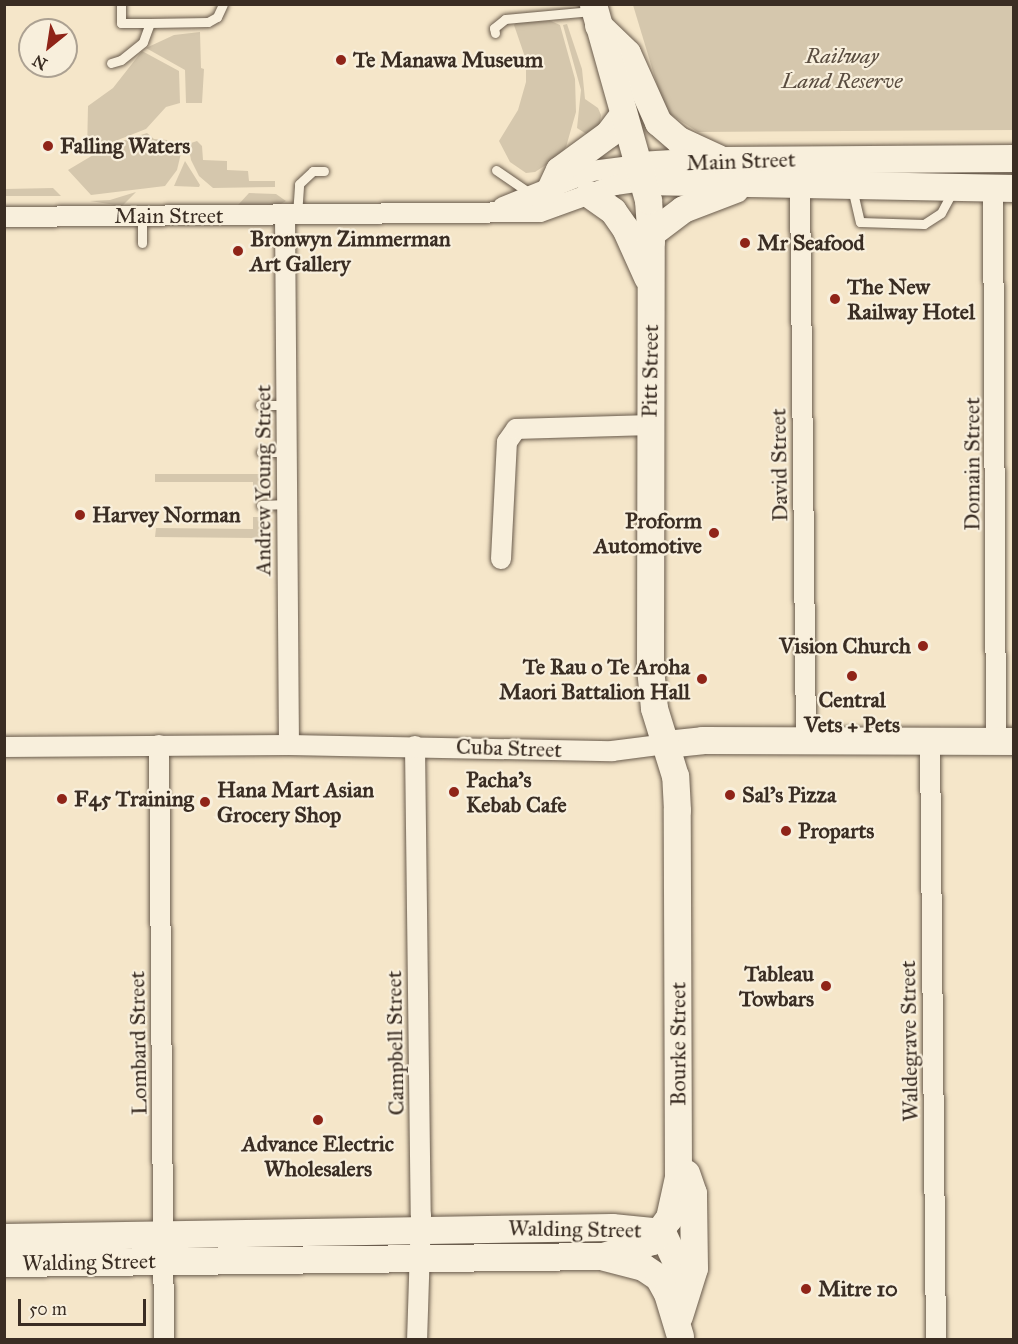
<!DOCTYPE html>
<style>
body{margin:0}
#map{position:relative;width:1018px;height:1344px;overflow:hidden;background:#f5e6c9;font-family:"IM FELL Great Primer",serif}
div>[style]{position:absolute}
.green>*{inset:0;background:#d5c7ad}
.roads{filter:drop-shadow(0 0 2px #695b4c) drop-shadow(0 0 2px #695b4c)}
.lane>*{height:9px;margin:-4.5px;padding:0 4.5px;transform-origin:4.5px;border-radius:4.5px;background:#f8efdc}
.street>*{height:20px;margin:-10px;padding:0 10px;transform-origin:10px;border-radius:10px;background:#f8efdc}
.secondary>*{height:27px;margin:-13.5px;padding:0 13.5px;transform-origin:13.5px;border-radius:13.5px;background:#f8efdc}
.dots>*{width:16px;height:16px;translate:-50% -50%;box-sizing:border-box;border:3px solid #f8efdc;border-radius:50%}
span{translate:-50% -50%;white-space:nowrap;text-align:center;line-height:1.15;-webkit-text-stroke:4.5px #f8efdc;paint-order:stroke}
.park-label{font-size:22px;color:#594c3f;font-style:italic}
.poi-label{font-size:22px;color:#3a2d23;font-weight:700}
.left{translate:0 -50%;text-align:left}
.right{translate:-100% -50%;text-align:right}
.street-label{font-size:22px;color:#3a2d23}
.frame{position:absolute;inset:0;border:6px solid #3a2d23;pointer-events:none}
.north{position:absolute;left:18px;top:18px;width:60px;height:60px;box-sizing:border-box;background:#f8efdc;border:2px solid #aca192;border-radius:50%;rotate:210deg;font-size:16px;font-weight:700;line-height:24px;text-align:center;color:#3a2d23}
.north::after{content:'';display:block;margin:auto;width:21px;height:27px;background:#8f2418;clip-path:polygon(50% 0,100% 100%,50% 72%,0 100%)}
.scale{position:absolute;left:18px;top:1299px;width:128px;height:27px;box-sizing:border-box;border:3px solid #3a2d23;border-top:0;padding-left:8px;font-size:18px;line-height:21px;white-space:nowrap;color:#3a2d23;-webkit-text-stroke:4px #f8efdc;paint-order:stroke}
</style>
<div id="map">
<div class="green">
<i style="clip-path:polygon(633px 5px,1013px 5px,1013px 130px,698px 132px,665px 111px)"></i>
<i style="clip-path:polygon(551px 21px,560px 25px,575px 79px,576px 112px,566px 147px,558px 157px,535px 172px,526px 173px,510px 162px,499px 141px,518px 110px,526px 82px,526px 60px,514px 25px,516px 22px)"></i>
<i style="clip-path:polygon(567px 24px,582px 69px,585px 99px,598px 108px,601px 115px,600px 123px,588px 135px,577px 128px,581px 90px,563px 25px)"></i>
<i style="clip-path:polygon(200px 32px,201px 68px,204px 69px,202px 103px,186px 103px,185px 70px,146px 48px,174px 35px)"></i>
<i style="clip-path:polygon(142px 51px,179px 71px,180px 103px,166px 107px,146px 129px,87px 152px,88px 106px,113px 88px)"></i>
<i style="clip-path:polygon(147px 133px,154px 139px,167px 140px,168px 149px,182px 149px,177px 170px,165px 186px,91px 195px,68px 170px,110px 145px)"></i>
<i style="clip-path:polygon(197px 141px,202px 146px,203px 160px,227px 161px,227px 170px,248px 171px,249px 181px,275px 181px,275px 187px,213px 188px,199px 176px,191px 160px,188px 144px)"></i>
<i style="clip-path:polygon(185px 161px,200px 185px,199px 187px,174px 186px)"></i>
<i style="clip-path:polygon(53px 188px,61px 196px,5px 196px,5px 189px)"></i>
<i style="clip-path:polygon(136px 192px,122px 206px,90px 201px,110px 200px)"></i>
<i style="clip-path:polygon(249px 193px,276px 194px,286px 201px,279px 205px,238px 205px)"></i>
<i style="clip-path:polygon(155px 474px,261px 474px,261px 494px,253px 494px,253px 482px,155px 482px)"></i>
<i style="clip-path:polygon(253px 517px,260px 517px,260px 538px,155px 537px,156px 528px,253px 529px)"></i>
</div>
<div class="roads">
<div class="lane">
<i style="left:121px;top:4px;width:19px;rotate:90deg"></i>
<i style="left:121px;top:23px;width:29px"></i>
<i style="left:150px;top:23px;width:58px;rotate:-1deg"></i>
<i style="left:208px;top:22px;width:10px;rotate:-29deg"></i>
<i style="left:217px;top:17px;width:14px;rotate:-65deg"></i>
<i style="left:495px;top:33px;width:5px;rotate:-101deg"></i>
<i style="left:494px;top:28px;width:14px;rotate:-39deg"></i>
<i style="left:505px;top:19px;width:87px;rotate:-5.3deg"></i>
<i style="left:111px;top:63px;width:10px;rotate:-17deg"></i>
<i style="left:121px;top:60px;width:28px;rotate:-39deg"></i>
<i style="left:143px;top:42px;width:20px;rotate:-70deg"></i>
<i style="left:496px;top:170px;width:42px;rotate:34.4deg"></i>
<i style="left:852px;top:188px;width:35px;rotate:77deg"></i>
<i style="left:860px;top:222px;width:64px;rotate:1.8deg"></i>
<i style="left:924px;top:224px;width:20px;rotate:-33deg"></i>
<i style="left:941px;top:213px;width:26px;rotate:-62deg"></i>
<i style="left:297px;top:215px;width:31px;rotate:-86deg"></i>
<i style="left:299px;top:184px;width:19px;rotate:-43deg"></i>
<i style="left:313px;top:171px;width:11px"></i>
<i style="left:142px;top:216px;width:27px;rotate:90deg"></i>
<i style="left:260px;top:405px;width:26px"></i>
<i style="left:261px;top:452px;width:25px"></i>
<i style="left:261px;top:505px;width:26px;rotate:-2deg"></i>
</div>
<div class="street">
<i style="left:800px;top:186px;width:557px;rotate:89.38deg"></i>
<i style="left:993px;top:188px;width:553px;rotate:89.69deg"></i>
<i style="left:503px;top:207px;width:96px;rotate:-22deg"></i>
<i style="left:592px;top:171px;width:47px;rotate:-7.3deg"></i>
<i style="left:285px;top:215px;width:530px;rotate:89.57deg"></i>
<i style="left:4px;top:217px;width:536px;rotate:-0.53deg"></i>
<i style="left:540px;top:212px;width:80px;rotate:-19.8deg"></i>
<i style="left:615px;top:185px;width:28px;rotate:-8deg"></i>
<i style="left:501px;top:559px;width:117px;rotate:-87.1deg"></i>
<i style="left:507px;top:442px;width:16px;rotate:-55deg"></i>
<i style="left:516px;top:429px;width:134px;rotate:-1.7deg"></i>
<i style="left:930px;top:741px;width:599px;rotate:89.43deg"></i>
<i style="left:159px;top:745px;width:595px;rotate:89.52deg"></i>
<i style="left:415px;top:746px;width:469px;rotate:89.3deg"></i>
<i style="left:421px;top:1215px;width:125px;rotate:91.8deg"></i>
<i style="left:4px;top:747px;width:285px;rotate:-0.4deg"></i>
<i style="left:289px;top:745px;width:323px;rotate:1.1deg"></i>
<i style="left:612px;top:751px;width:54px;rotate:-7.4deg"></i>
</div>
<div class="secondary">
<i style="left:598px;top:25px;width:40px;rotate:44deg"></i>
<i style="left:627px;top:53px;width:76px;rotate:65.8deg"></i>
<i style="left:658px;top:122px;width:28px;rotate:41deg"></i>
<i style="left:679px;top:140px;width:43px;rotate:24.8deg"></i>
<i style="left:639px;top:165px;width:83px;rotate:-3.4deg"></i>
<i style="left:722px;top:160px;width:292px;rotate:-0.4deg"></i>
<i style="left:643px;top:181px;width:371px;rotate:1.1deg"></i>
<i style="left:550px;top:189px;width:21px;rotate:-65deg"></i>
<i style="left:559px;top:170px;width:61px;rotate:-36.3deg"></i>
<i style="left:608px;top:134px;width:25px;rotate:-53deg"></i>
<i style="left:589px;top:194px;width:29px;rotate:35deg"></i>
<i style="left:613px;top:211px;width:21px;rotate:55deg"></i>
<i style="left:625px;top:228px;width:54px;rotate:65.8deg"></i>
<i style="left:650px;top:234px;width:41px;rotate:-37.1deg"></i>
<i style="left:683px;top:209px;width:56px;rotate:-21deg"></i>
<i style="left:666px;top:744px;width:36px;rotate:-6deg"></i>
<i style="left:702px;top:740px;width:312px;rotate:0.2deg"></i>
<i style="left:662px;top:1232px;width:38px;rotate:65deg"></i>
<i style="left:678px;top:1267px;width:27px;rotate:88deg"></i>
<i style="left:4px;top:1237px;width:608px;rotate:-0.94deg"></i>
<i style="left:612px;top:1227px;width:50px;rotate:5.7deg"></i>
<i style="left:604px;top:1257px;width:40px;rotate:14.4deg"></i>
<i style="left:643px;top:1267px;width:18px;rotate:34deg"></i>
<i style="left:658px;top:1277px;width:18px;rotate:61deg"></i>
<i style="left:667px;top:1293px;width:45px;rotate:73.2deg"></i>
<i style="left:4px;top:1263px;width:599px;rotate:-0.67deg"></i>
<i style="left:603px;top:1256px;width:51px;rotate:-17deg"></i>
<i style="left:652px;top:1241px;width:29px;rotate:-54deg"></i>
<i style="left:669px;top:1218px;width:42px;rotate:-77.6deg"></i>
<i style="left:678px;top:1177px;width:367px;rotate:-90.2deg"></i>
<i style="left:677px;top:810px;width:34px;rotate:-93deg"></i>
<i style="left:675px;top:776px;width:71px;rotate:-107.2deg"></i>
<i style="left:654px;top:708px;width:40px;rotate:-95.7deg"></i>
<i style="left:650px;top:668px;width:427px;rotate:-89.9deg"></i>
<i style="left:651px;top:241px;width:41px;rotate:-94.2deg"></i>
<i style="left:648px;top:200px;width:204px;rotate:-105.7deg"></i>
<i style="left:679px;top:1316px;width:50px;rotate:-72.6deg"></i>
<i style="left:694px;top:1268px;width:75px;rotate:-90.8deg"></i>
<i style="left:693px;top:1193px;width:21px;rotate:-109deg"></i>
</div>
</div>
<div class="dots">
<i style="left:341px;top:60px;background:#8f2418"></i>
<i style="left:48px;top:146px;background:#8f2418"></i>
<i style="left:745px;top:243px;background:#8f2418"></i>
<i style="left:238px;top:251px;background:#8f2418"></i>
<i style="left:835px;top:299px;background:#8f2418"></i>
<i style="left:80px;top:515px;background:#8f2418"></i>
<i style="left:714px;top:533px;background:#8f2418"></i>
<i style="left:923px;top:646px;background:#8f2418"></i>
<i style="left:852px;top:676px;background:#8f2418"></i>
<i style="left:702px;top:679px;background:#8f2418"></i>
<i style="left:454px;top:792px;background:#8f2418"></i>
<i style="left:730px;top:795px;background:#8f2418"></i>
<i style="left:62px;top:799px;background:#8f2418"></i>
<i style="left:205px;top:802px;background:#8f2418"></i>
<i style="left:786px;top:831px;background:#8f2418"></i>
<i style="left:826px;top:986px;background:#8f2418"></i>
<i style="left:318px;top:1120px;background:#8f2418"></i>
<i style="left:806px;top:1289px;background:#8f2418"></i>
</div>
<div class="park-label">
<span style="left:842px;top:68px">Railway<br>Land Reserve</span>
</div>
<div class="poi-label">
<span class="left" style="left:353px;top:60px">Te Manawa Museum</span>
<span class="left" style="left:60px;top:146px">Falling Waters</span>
<span class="left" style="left:250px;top:251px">Bronwyn Zimmerman<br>Art Gallery</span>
<span class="left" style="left:757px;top:243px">Mr Seafood</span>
<span class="left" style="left:847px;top:299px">The New<br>Railway Hotel</span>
<span class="left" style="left:92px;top:515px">Harvey Norman</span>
<span class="right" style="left:702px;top:533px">Proform<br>Automotive</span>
<span class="right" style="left:911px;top:646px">Vision Church</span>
<span class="right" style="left:690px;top:679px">Te Rau o Te Aroha<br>Maori Battalion Hall</span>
<span style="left:852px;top:712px">Central<br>Vets + Pets</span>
<span class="left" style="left:466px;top:792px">Pacha's<br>Kebab Cafe</span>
<span class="left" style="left:217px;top:802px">Hana Mart Asian<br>Grocery Shop</span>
<span class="left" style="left:742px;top:795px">Sal's Pizza</span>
<span class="left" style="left:74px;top:799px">F45 Training</span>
<span class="left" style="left:798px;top:831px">Proparts</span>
<span class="right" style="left:814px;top:986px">Tableau<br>Towbars</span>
<span style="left:318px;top:1156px">Advance Electric<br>Wholesalers</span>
<span class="left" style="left:818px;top:1289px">Mitre 10</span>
</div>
<div class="street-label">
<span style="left:741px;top:161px;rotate:-2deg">Main Street</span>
<span style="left:169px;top:216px">Main Street</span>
<span style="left:650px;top:371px;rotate:-89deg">Pitt Street</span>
<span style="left:972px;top:464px;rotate:-90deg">Domain Street</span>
<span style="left:779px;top:465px;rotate:-91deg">David Street</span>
<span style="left:263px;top:480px;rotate:-90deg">Andrew Young Street</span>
<span style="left:509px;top:748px;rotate:2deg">Cuba Street</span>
<span style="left:909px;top:1041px;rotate:-91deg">Waldegrave Street</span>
<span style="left:138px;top:1043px;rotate:-91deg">Lombard Street</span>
<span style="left:395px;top:1043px;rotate:-91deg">Campbell Street</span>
<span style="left:678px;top:1044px;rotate:-90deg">Bourke Street</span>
<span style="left:575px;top:1229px;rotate:1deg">Walding Street</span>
<span style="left:89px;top:1262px;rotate:-1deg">Walding Street</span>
</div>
<div class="frame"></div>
<div class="north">N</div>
<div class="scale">50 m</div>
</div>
